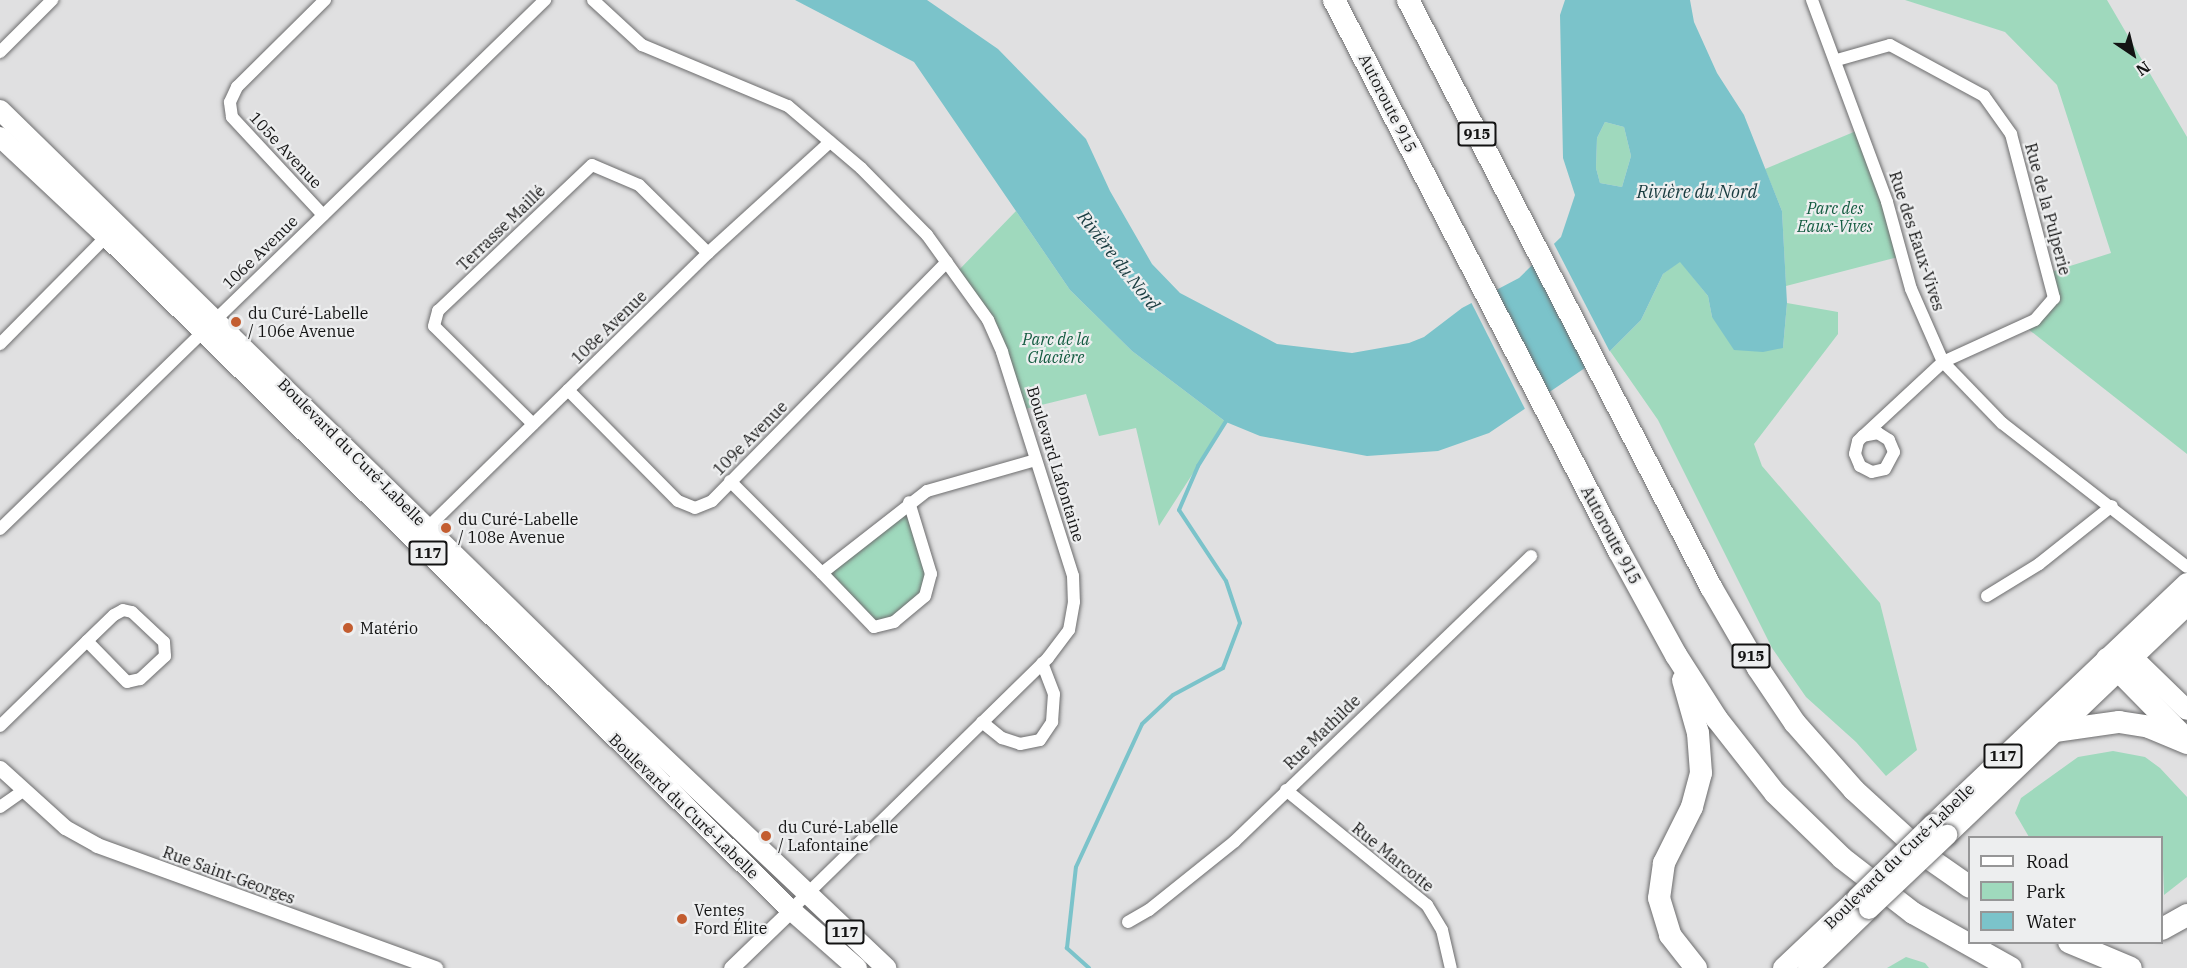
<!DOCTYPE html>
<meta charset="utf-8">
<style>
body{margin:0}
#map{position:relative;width:2187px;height:968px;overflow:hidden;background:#e0e0e1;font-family:"IBM Plex Serif",serif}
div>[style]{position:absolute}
.green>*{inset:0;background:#9fd9bd}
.water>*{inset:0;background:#7bc3ca}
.pier>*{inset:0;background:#e0e0e1}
.stream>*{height:4px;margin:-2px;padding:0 2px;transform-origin:2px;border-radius:2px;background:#7bc3ca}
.roads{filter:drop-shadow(0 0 2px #6d6d6e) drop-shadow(0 0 2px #6d6d6e)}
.minor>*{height:12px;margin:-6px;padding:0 6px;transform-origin:6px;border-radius:6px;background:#fff}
.tertiary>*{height:15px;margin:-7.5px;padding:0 7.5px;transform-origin:7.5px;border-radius:7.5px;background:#fff}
.primary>*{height:20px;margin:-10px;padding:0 10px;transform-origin:10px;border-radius:10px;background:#fff}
.motorway>*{height:22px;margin:-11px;padding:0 11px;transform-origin:11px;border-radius:11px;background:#fff}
.bridges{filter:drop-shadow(0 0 2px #6d6d6e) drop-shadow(0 0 2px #6d6d6e)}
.primary-bridge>*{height:20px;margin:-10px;padding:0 10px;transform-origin:10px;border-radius:10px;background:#fff}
.dots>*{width:16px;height:16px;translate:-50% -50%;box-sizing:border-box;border:3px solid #edeeef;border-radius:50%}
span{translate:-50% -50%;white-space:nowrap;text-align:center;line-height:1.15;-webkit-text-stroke:4.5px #edeeef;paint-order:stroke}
.shield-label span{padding:2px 4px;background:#edeeef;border:2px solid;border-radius:4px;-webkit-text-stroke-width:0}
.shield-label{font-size:15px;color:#131313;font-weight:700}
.street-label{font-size:16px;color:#131313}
.park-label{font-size:16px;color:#135b40;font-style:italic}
.poi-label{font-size:16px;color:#131313}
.left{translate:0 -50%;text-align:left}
.water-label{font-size:18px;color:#193c40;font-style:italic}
.legend{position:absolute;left:1968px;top:836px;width:195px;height:108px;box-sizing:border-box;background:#edeeef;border:2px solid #969697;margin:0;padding:8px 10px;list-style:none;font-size:18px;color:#131313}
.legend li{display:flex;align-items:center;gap:12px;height:30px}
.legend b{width:30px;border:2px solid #969697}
.north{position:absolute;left:2103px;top:24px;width:60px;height:60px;-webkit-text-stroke:4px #edeeef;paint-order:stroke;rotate:145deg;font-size:16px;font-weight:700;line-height:24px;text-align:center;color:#131313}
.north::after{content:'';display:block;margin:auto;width:21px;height:27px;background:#131313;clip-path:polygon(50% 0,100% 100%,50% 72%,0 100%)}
</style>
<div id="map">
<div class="green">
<i style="clip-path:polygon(1905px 0,2107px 0,2187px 137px,2187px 454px,2023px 325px,2055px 298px,2048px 273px,2111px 253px,2057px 85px,2005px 32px)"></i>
<i style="clip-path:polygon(1605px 122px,1624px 127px,1631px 156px,1622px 187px,1600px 183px,1596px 168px,1597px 138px)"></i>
<i style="clip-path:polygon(1861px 129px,1902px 256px,1786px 286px,1782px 211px,1765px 169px)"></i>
<i style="clip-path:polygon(1016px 211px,1070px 290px,1132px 351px,1226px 422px,1159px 526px,1136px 428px,1099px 436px,1086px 394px,1021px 410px,1002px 352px,956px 273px)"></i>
<i style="clip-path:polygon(1680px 261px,1708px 296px,1712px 317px,1783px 348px,1787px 303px,1838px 312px,1838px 334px,1754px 444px,1762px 466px,1880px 603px,1917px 750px,1886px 776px,1856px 742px,1806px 697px,1772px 648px,1658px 420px,1610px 351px,1641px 320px,1663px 274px)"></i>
<i style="clip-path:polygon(909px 502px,931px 574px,925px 596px,894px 622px,874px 627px,822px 573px)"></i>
<i style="clip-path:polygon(2113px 751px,2145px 757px,2160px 768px,2187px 797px,2187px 877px,2164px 895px,2162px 838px,2029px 837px,2015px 813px,2021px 798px,2078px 757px)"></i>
<i style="clip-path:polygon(1906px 957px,1925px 963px,1929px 968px,1887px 968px)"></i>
</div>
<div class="water">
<i style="clip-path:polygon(evenodd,795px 0,927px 0,998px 49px,1086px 139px,1110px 191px,1152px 264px,1180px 293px,1277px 344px,1352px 353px,1409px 343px,1424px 337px,1462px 308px,1519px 278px,1561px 237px,1575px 195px,1563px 158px,1560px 15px,1565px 0,1690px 0,1694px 22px,1717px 73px,1744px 115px,1782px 211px,1787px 303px,1783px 348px,1763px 352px,1734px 350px,1712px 317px,1708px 296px,1680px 262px,1663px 274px,1641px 320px,1610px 351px,1489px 433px,1438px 451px,1367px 456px,1260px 436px,1226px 422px,1132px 351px,1070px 290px,914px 62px,795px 0,1605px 122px,1624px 127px,1631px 156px,1622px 187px,1600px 183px,1596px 168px,1597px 138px,1605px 122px)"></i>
</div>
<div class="pier">
<i style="clip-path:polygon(1553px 242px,1611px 354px,1589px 369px,1544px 252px)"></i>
<i style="clip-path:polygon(1494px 290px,1549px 396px,1526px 411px,1471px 302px)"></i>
</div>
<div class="stream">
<i style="left:1089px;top:968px;width:30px;rotate:-138deg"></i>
<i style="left:1067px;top:948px;width:81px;rotate:-83.7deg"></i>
<i style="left:1076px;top:867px;width:157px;rotate:-65.2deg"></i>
<i style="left:1142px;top:724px;width:42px;rotate:-43.1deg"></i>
<i style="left:1173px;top:695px;width:57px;rotate:-28.4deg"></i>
<i style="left:1223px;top:668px;width:48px;rotate:-69.3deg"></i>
<i style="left:1240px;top:623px;width:44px;rotate:-108.4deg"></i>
<i style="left:1226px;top:581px;width:85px;rotate:-123.5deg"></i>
<i style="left:1179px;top:510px;width:48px;rotate:-66.6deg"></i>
<i style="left:1198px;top:466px;width:57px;rotate:-58deg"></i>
</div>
<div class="roads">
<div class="minor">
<i style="left:593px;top:0;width:67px;rotate:42.6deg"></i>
<i style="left:642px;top:45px;width:158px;rotate:22.7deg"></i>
<i style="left:788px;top:106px;width:96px;rotate:40.3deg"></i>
<i style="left:861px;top:168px;width:94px;rotate:45.4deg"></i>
<i style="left:927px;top:235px;width:105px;rotate:54.3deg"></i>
<i style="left:988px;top:320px;width:35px;rotate:66deg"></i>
<i style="left:1002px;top:352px;width:235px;rotate:72.4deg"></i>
<i style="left:1073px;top:576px;width:26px;rotate:88deg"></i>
<i style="left:1074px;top:602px;width:28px;rotate:100deg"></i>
<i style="left:1069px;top:630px;width:35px;rotate:127deg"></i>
<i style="left:1048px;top:658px;width:360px;rotate:135.6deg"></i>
<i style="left:1812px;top:0;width:215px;rotate:69.6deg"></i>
<i style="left:1887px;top:202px;width:90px;rotate:74.6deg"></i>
<i style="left:1911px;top:289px;width:80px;rotate:66.3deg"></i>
<i style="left:1943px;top:362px;width:85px;rotate:46deg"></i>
<i style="left:2002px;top:423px;width:234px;rotate:37.9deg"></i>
<i style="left:0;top:52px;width:74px;rotate:-45deg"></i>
<i style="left:1837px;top:60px;width:55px;rotate:-15.8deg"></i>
<i style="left:1890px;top:45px;width:107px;rotate:28.5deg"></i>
<i style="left:1984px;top:96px;width:47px;rotate:54.6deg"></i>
<i style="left:2011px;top:134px;width:170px;rotate:75.3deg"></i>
<i style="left:2054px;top:298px;width:29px;rotate:131deg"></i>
<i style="left:2035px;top:320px;width:101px;rotate:155.5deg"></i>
<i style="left:1943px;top:362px;width:109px;rotate:137.2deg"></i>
<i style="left:1863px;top:436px;width:7px;rotate:135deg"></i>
<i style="left:1858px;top:441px;width:13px;rotate:103deg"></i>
<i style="left:1855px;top:454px;width:13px;rotate:67deg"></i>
<i style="left:1860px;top:466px;width:13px;rotate:27deg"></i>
<i style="left:1872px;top:472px;width:13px;rotate:-13deg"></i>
<i style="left:1885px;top:469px;width:19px;rotate:-62deg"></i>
<i style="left:1894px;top:452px;width:13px;rotate:-113deg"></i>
<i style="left:1889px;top:440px;width:13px;rotate:-148deg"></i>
<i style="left:1878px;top:433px;width:15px;rotate:169deg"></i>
<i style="left:323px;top:215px;width:134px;rotate:-132.9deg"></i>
<i style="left:232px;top:117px;width:15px;rotate:-98deg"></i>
<i style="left:230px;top:102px;width:17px;rotate:-65deg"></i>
<i style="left:237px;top:87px;width:124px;rotate:-44.7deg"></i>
<i style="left:0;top:344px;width:156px;rotate:-45.3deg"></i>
<i style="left:568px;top:390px;width:156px;rotate:45.3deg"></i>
<i style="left:678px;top:501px;width:18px;rotate:22deg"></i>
<i style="left:695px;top:508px;width:18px;rotate:-22deg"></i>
<i style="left:712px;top:501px;width:335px;rotate:-45.5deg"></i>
<i style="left:533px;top:424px;width:139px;rotate:-135.3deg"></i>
<i style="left:434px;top:326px;width:16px;rotate:-75deg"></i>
<i style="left:438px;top:311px;width:212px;rotate:-43.5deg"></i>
<i style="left:592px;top:165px;width:51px;rotate:23.1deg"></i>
<i style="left:639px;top:185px;width:97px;rotate:44.6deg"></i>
<i style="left:730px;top:481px;width:130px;rotate:45deg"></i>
<i style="left:822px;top:573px;width:133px;rotate:-38deg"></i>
<i style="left:927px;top:491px;width:113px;rotate:-15.9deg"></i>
<i style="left:0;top:529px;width:760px;rotate:-44.15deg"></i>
<i style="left:422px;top:533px;width:400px;rotate:-44.4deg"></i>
<i style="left:708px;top:253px;width:165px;rotate:-42.3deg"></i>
<i style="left:822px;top:573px;width:75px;rotate:46.1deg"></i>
<i style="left:874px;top:627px;width:21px;rotate:-14deg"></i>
<i style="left:894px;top:622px;width:40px;rotate:-40deg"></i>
<i style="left:925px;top:596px;width:23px;rotate:-75deg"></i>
<i style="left:931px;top:574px;width:75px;rotate:-107deg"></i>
<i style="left:1987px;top:596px;width:61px;rotate:-31.6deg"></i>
<i style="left:2039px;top:564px;width:93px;rotate:-38.5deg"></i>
<i style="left:982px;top:722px;width:26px;rotate:39deg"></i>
<i style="left:1002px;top:738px;width:19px;rotate:18deg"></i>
<i style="left:1020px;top:744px;width:20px;rotate:-11deg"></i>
<i style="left:1040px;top:740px;width:22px;rotate:-56deg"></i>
<i style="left:1052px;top:722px;width:28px;rotate:-86deg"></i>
<i style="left:1054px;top:694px;width:33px;rotate:-111deg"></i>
<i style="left:0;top:726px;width:122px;rotate:-44.3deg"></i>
<i style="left:87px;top:641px;width:37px;rotate:-44deg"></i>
<i style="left:114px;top:615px;width:10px;rotate:-29deg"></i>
<i style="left:123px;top:610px;width:9px;rotate:13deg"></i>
<i style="left:132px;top:612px;width:44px;rotate:43.2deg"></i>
<i style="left:164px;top:642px;width:14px;rotate:86deg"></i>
<i style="left:165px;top:656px;width:34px;rotate:137deg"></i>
<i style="left:140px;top:679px;width:13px;rotate:167deg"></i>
<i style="left:127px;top:682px;width:57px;rotate:-134.3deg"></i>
<i style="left:1286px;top:790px;width:182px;rotate:39.2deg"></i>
<i style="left:1427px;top:905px;width:29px;rotate:59deg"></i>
<i style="left:1442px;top:930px;width:39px;rotate:77deg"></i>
<i style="left:0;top:807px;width:29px;rotate:-35deg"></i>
<i style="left:1128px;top:922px;width:24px;rotate:-30deg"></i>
<i style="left:1149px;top:910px;width:110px;rotate:-38.7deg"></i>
<i style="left:1235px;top:841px;width:411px;rotate:-43.9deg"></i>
</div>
<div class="tertiary">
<i style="left:0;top:768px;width:88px;rotate:42.2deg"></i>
<i style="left:65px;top:827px;width:37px;rotate:29deg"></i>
<i style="left:97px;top:845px;width:360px;rotate:20deg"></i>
<i style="left:731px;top:968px;width:83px;rotate:-44deg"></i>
</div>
<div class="primary">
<i style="left:0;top:110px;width:844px;rotate:44.38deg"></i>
<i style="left:603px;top:700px;width:390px;rotate:43.4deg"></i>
<i style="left:0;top:137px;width:146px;rotate:43.1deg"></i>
<i style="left:107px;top:237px;width:960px;rotate:44.54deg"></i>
<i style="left:791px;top:910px;width:88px;rotate:41.3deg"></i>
<i style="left:2125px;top:650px;width:86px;rotate:44.1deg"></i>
<i style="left:1933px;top:824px;width:350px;rotate:-43.5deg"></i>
<i style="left:1947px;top:835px;width:332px;rotate:-43.7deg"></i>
<i style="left:1783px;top:968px;width:102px;rotate:-43.4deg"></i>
<i style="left:1808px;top:968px;width:85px;rotate:-44deg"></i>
</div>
<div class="motorway">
<i style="left:1334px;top:0;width:620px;rotate:62.65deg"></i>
<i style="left:1619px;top:551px;width:119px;rotate:61.3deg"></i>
<i style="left:1676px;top:655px;width:76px;rotate:57.4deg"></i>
<i style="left:1717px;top:719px;width:94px;rotate:51.9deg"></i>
<i style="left:1775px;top:793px;width:93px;rotate:44.1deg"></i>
<i style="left:1842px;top:858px;width:90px;rotate:37.8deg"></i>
<i style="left:1913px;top:913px;width:112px;rotate:29.3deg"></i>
<i style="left:1408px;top:0;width:661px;rotate:62.7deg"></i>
<i style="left:1711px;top:587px;width:94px;rotate:59.9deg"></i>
<i style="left:1758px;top:668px;width:66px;rotate:56.1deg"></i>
<i style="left:1795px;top:723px;width:89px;rotate:48.6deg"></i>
<i style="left:1854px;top:790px;width:99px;rotate:42.5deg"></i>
<i style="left:1927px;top:857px;width:52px;rotate:34.9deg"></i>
<i style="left:2107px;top:659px;width:114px;rotate:45.4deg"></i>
<i style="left:1683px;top:680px;width:55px;rotate:74.2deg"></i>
<i style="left:1698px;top:733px;width:40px;rotate:85.7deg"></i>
<i style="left:1701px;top:773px;width:35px;rotate:105deg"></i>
<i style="left:1692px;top:807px;width:63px;rotate:116.6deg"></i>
<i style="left:1664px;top:863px;width:35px;rotate:98deg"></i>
<i style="left:1659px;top:898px;width:39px;rotate:73deg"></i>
<i style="left:1670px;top:935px;width:42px;rotate:51.8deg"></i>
<i style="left:2055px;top:731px;width:65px;rotate:-8deg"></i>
<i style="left:2119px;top:722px;width:30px;rotate:9deg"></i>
<i style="left:2149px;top:727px;width:41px;rotate:22.8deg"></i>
<i style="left:2162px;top:929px;width:29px;rotate:-29deg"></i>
<i style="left:2069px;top:942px;width:67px;rotate:22.8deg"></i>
</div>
</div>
<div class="bridges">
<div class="primary-bridge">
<i style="left:1857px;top:898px;width:106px;rotate:-44.2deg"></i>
<i style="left:1869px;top:909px;width:108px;rotate:-43.5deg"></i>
</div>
</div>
<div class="dots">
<i style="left:236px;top:322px;background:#c35d30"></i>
<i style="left:446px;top:528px;background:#c35d30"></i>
<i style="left:348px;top:628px;background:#c35d30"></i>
<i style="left:766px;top:836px;background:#c35d30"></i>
<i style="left:682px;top:919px;background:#c35d30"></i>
</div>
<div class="shield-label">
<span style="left:1477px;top:134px">915</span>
<span style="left:428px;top:553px">117</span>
<span style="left:1751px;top:656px">915</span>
<span style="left:2003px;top:756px">117</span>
<span style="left:845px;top:932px">117</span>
</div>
<div class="street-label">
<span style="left:1388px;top:103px;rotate:63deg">Autoroute 915</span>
<span style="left:286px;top:150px;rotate:47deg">105e Avenue</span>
<span style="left:2048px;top:209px;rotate:75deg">Rue de la Pulperie</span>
<span style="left:501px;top:228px;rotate:-44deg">Terrasse Maillé</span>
<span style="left:1917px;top:241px;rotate:72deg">Rue des Eaux-Vives</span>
<span style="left:260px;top:252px;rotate:-44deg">106e Avenue</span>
<span style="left:609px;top:327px;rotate:-44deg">108e Avenue</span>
<span style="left:750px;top:438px;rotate:-45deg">109e Avenue</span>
<span style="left:352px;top:452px;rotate:45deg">Boulevard du Curé-Labelle</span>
<span style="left:1056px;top:464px;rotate:73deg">Boulevard Lafontaine</span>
<span style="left:1611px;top:535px;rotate:62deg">Autoroute 915</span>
<span style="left:1322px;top:732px;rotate:-44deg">Rue Mathilde</span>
<span style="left:684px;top:806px;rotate:44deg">Boulevard du Curé-Labelle</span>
<span style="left:1899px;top:856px;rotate:-44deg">Boulevard du Curé-Labelle</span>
<span style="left:1393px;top:857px;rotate:39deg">Rue Marcotte</span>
<span style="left:229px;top:875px;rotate:20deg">Rue Saint-Georges</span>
</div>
<div class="park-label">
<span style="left:1835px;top:217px">Parc des<br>Eaux-Vives</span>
<span style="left:1056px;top:348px">Parc de la<br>Glacière</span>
</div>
<div class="poi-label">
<span class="left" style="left:248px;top:322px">du Curé-Labelle<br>/ 106e Avenue</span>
<span class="left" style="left:458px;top:528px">du Curé-Labelle<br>/ 108e Avenue</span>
<span class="left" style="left:360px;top:628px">Matério</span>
<span class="left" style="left:778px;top:836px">du Curé-Labelle<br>/ Lafontaine</span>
<span class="left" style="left:694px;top:919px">Ventes<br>Ford Élite</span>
</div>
<div class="water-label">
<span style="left:1697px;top:192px">Rivière du Nord</span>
<span style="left:1118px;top:261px;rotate:52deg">Rivière du Nord</span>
</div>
<ul class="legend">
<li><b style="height:8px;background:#fff"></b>Road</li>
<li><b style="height:16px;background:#9fd9bd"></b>Park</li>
<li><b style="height:16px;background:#7bc3ca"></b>Water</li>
</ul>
<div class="north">N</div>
</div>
